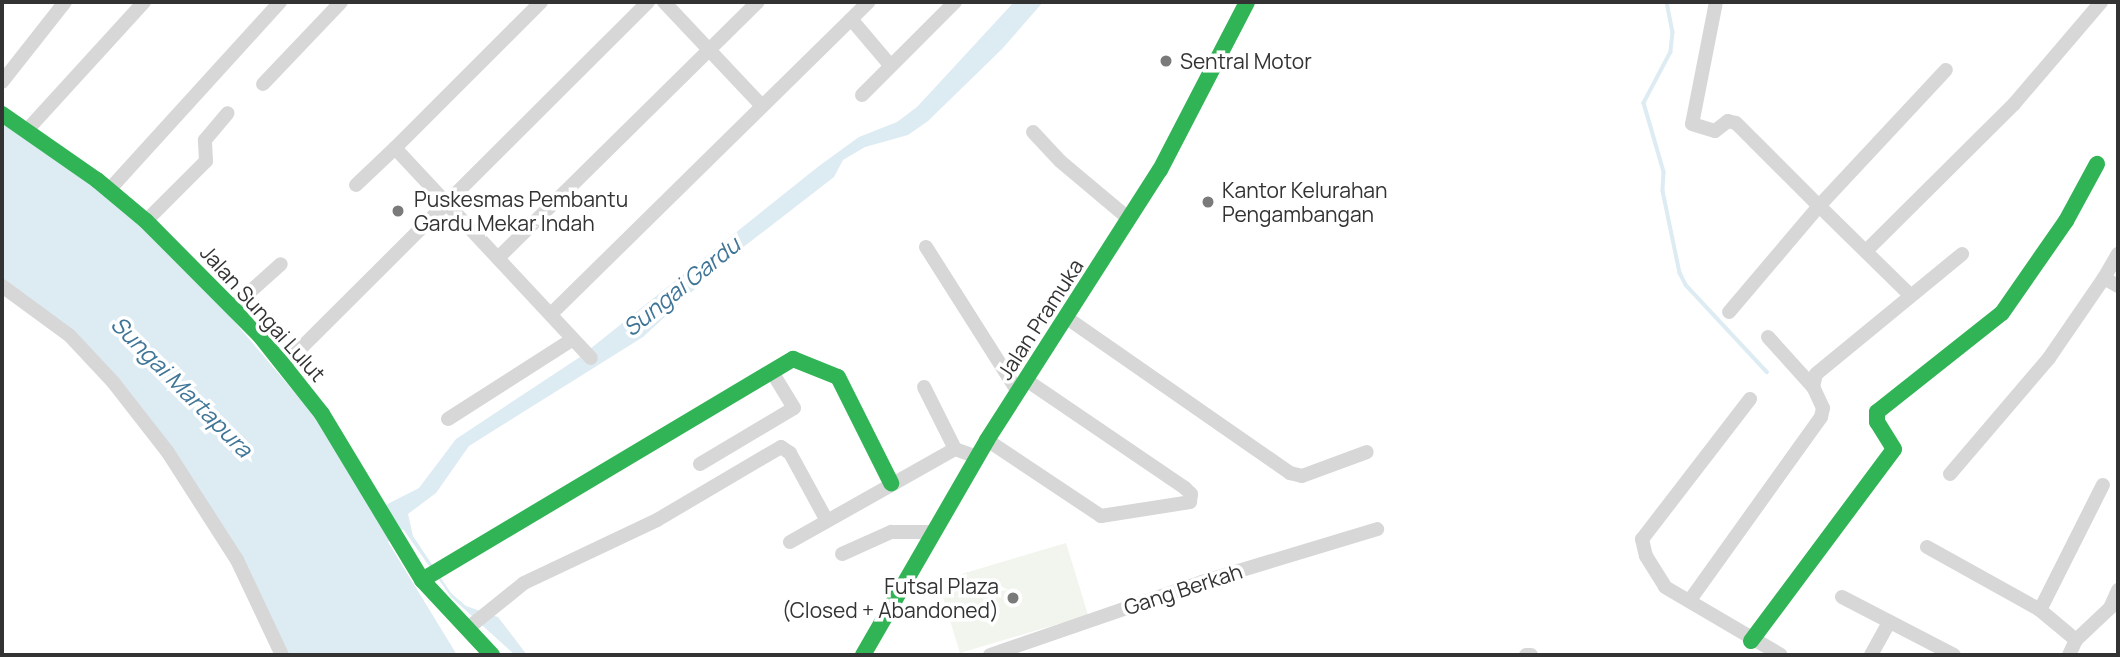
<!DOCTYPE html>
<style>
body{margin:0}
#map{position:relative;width:2120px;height:657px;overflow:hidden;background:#fff;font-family:Manrope,sans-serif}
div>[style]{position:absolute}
.green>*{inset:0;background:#f1f5ed}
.water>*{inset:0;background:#ddebf3}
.stream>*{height:3.5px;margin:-1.75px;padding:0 1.75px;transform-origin:1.75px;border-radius:1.75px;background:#ddebf3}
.street>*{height:14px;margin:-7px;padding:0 7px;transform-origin:7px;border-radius:7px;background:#d7d7d7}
.fast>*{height:16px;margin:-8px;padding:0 8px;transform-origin:8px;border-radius:8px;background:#30b455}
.dots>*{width:19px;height:19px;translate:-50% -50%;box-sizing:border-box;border:4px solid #fff;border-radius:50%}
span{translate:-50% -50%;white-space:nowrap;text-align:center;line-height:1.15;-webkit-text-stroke:7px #fff;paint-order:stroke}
.poi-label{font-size:21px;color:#333}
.left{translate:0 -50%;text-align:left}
.right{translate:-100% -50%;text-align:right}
.street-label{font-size:21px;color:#333}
.water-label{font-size:23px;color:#3f7597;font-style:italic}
.frame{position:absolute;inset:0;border:4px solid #333;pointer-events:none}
</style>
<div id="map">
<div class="green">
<i style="clip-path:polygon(1066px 543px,1088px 615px,960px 653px,938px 581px)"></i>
</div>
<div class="water">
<i style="clip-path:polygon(1014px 2px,1043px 2px,1002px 49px,928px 121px,908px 135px,865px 147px,843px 160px,834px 177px,724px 262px,643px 337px,469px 446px,436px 493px,408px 514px,413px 536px,451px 593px,466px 606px,498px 617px,527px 655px,515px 655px,451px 597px,403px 529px,388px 542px,457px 655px,285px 655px,259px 598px,125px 392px,2px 282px,2px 124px,76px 169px,184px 262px,328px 432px,372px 512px,419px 488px,456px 439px,580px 357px,819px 166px,859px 137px,897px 122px,917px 107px)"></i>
</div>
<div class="stream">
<i style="left:1667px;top:2px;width:31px;rotate:79deg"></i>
<i style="left:1673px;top:32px;width:20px;rotate:96deg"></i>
<i style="left:1671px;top:52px;width:58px;rotate:117.9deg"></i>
<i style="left:1644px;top:103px;width:72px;rotate:73.8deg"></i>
<i style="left:1664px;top:172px;width:19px;rotate:93deg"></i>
<i style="left:1663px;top:191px;width:84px;rotate:78.3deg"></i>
<i style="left:1680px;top:273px;width:13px;rotate:63deg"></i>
<i style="left:1686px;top:285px;width:119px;rotate:47deg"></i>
</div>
<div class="street">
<i style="left:541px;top:2px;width:206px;rotate:135deg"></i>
<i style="left:395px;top:148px;width:287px;rotate:47deg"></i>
<i style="left:664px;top:2px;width:143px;rotate:46.7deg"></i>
<i style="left:1716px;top:2px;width:124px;rotate:101.1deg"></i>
<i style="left:1692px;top:124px;width:24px;rotate:17deg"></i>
<i style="left:1715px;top:131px;width:16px;rotate:-38deg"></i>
<i style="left:1728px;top:121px;width:8px;rotate:14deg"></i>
<i style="left:1736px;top:123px;width:117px;rotate:45deg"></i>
<i style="left:1819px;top:206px;width:139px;rotate:130.3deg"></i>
<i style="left:851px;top:19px;width:60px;rotate:49.7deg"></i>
<i style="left:2px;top:82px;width:102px;rotate:-51.8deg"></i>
<i style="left:263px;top:84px;width:113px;rotate:-46.4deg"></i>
<i style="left:862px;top:95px;width:132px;rotate:-45deg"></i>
<i style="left:28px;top:129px;width:172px;rotate:-47.6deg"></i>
<i style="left:1033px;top:132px;width:40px;rotate:47deg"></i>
<i style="left:1060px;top:161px;width:90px;rotate:40deg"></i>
<i style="left:356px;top:185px;width:54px;rotate:-43.5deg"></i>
<i style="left:109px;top:190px;width:254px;rotate:-47.7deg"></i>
<i style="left:146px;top:221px;width:85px;rotate:-45deg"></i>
<i style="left:206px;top:161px;width:21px;rotate:-93deg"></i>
<i style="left:205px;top:140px;width:35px;rotate:-50deg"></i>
<i style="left:926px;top:247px;width:172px;rotate:57.6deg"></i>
<i style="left:1866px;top:251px;width:209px;rotate:-44.8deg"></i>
<i style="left:2014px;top:104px;width:134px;rotate:-49.5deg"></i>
<i style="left:498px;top:258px;width:365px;rotate:-44.6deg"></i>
<i style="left:2104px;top:278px;width:28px;rotate:-60deg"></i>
<i style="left:2px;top:286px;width:84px;rotate:36.3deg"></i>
<i style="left:70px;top:336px;width:63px;rotate:46.9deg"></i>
<i style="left:113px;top:382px;width:88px;rotate:52deg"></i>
<i style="left:167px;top:451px;width:130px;rotate:57.3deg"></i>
<i style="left:237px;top:560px;width:105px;rotate:64.7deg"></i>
<i style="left:1909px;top:294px;width:126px;rotate:-135.6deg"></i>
<i style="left:1819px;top:206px;width:186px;rotate:-47deg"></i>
<i style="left:233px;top:307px;width:64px;rotate:-41.9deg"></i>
<i style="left:551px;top:314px;width:445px;rotate:-44.5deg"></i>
<i style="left:1067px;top:318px;width:272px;rotate:34.8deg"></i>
<i style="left:1290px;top:473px;width:12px;rotate:14deg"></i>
<i style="left:1302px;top:476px;width:69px;rotate:-20.3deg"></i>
<i style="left:1768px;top:337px;width:67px;rotate:48deg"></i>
<i style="left:285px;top:364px;width:513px;rotate:-44.92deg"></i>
<i style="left:924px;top:387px;width:69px;rotate:63.4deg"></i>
<i style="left:1750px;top:399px;width:177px;rotate:127.6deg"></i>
<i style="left:1642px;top:539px;width:17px;rotate:77deg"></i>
<i style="left:1646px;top:556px;width:36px;rotate:58deg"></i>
<i style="left:1665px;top:587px;width:134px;rotate:30.4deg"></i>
<i style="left:448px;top:419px;width:148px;rotate:-32.6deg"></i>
<i style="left:987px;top:440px;width:137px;rotate:33.7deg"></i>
<i style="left:1101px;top:516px;width:90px;rotate:-8.9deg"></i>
<i style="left:1190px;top:502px;width:8px;rotate:-83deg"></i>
<i style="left:1191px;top:494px;width:8px;rotate:-135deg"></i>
<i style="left:1185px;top:488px;width:192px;rotate:-145.8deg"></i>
<i style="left:700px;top:464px;width:109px;rotate:-30.8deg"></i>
<i style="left:794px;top:408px;width:42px;rotate:-121.4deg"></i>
<i style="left:1950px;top:474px;width:153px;rotate:-49.5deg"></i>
<i style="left:2049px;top:358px;width:97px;rotate:-55.5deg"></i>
<i style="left:2104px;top:278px;width:16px;rotate:30deg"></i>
<i style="left:790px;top:542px;width:189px;rotate:-29.4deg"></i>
<i style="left:955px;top:449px;width:23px;rotate:20deg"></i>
<i style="left:1927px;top:547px;width:129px;rotate:29.1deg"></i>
<i style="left:2040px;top:610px;width:47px;rotate:39.8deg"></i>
<i style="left:842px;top:554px;width:54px;rotate:-24.2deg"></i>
<i style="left:891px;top:532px;width:42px"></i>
<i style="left:1842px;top:597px;width:126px;rotate:27.4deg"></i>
<i style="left:1690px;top:600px;width:225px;rotate:-54.4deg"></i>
<i style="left:1821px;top:417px;width:9px;rotate:-77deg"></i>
<i style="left:1823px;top:408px;width:23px;rotate:-115deg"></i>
<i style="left:1813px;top:387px;width:13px;rotate:-77deg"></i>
<i style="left:1816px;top:374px;width:189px;rotate:-39.4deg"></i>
<i style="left:2040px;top:610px;width:140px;rotate:-63.3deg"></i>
<i style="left:467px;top:629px;width:73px;rotate:-38.9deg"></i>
<i style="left:524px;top:583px;width:147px;rotate:-25.3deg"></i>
<i style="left:657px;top:520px;width:144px;rotate:-30.5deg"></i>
<i style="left:781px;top:447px;width:11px;rotate:34deg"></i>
<i style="left:790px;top:453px;width:77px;rotate:61.4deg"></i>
<i style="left:990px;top:655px;width:224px;rotate:-19deg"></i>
<i style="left:1202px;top:582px;width:183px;rotate:-16.8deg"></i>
<i style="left:1526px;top:655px;width:5px"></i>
<i style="left:1871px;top:655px;width:38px;rotate:-61deg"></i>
<i style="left:2069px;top:655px;width:17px;rotate:-65deg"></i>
<i style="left:2076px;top:640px;width:47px;rotate:-43.3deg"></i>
<i style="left:2110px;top:608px;width:20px;rotate:-66deg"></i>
</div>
<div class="fast">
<i style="left:2px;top:114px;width:116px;rotate:34.8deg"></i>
<i style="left:97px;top:180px;width:64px;rotate:39.9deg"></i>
<i style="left:146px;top:221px;width:163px;rotate:45.2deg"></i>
<i style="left:261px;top:337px;width:98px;rotate:51.6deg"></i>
<i style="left:322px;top:414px;width:194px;rotate:58.9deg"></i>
<i style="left:422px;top:580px;width:103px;rotate:47deg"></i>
<i style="left:422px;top:580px;width:432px;rotate:-30.8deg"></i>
<i style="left:793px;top:359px;width:48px;rotate:21.8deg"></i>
<i style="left:838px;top:377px;width:119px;rotate:63.4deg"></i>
<i style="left:1751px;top:641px;width:239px;rotate:-53.3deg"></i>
<i style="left:1894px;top:449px;width:32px;rotate:-122deg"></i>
<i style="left:1877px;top:422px;width:10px;rotate:-90deg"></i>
<i style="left:1877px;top:412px;width:159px;rotate:-38.4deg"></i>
<i style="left:2002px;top:313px;width:112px;rotate:-55.2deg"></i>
<i style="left:2066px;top:221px;width:65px;rotate:-61.5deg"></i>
<i style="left:863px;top:655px;width:248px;rotate:-60deg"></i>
<i style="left:987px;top:440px;width:321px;rotate:-57.4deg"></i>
<i style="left:1160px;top:170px;width:189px;rotate:-62.6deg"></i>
</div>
<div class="dots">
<i style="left:1166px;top:61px;background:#7a7a7a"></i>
<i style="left:1208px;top:202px;background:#7a7a7a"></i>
<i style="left:398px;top:211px;background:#7a7a7a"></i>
<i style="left:1013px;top:598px;background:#7a7a7a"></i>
</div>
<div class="poi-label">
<span class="left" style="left:1180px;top:61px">Sentral Motor</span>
<span class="left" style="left:1222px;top:202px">Kantor Kelurahan<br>Pengambangan</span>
<span class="left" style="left:414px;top:211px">Puskesmas Pembantu<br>Gardu Mekar Indah</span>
<span class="right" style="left:999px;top:598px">Futsal Plaza<br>(Closed + Abandoned)</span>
</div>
<div class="street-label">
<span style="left:263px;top:313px;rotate:48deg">Jalan Sungai Lulut</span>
<span style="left:1040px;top:319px;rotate:-57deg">Jalan Pramuka</span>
<span style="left:1183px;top:589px;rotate:-18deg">Gang Berkah</span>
</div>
<div class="water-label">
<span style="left:681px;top:286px;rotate:-39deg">Sungai Gardu</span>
<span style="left:182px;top:386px;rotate:45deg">Sungai Martapura</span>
</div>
<div class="frame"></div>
</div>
